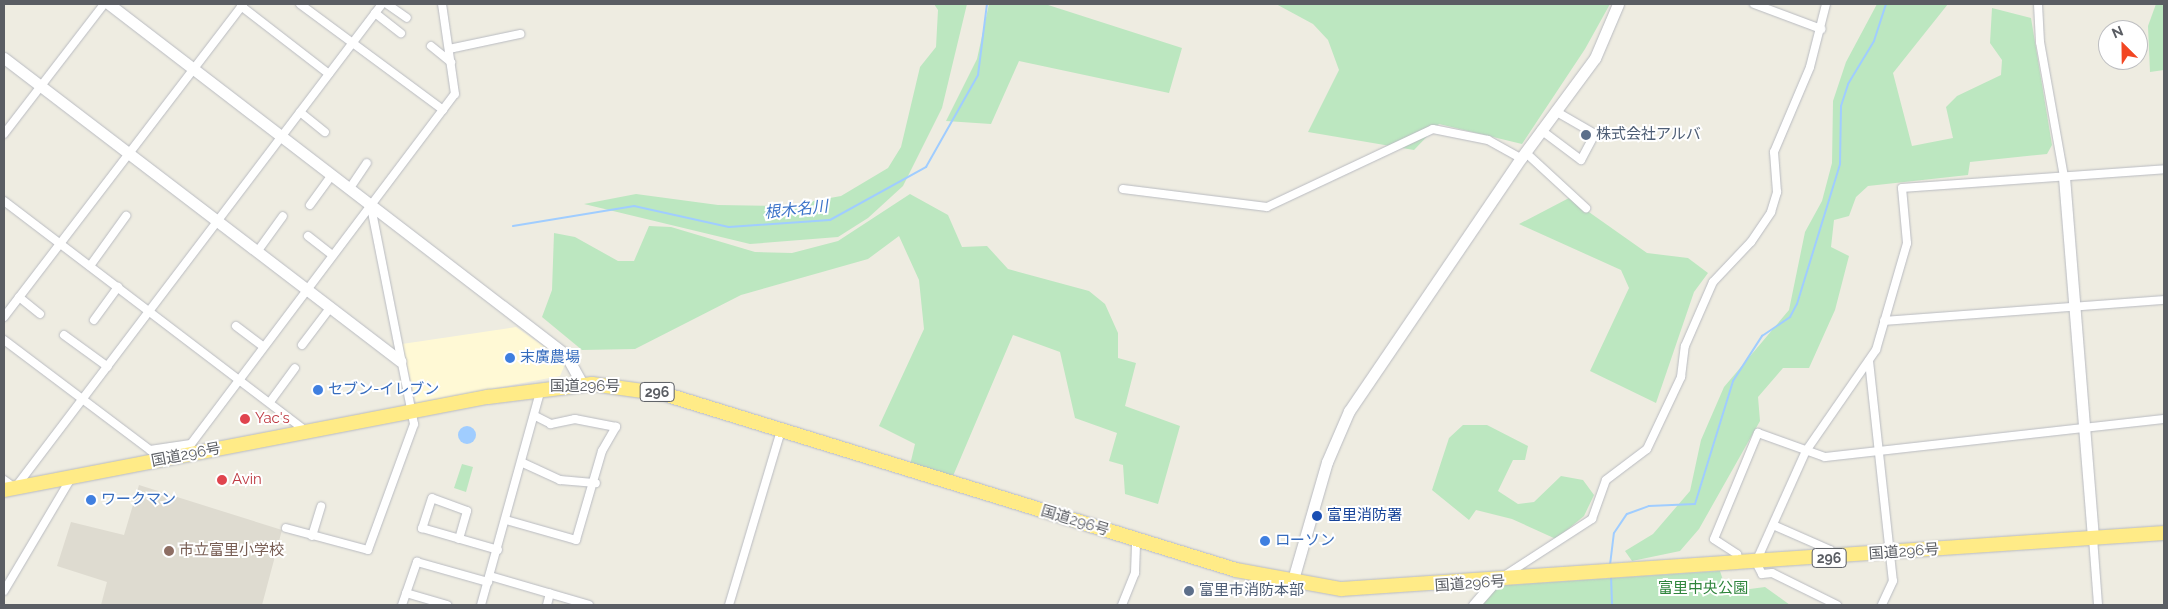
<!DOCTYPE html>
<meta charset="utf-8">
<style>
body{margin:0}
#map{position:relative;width:2168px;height:609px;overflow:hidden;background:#eeece1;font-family:Raleway,"Noto Sans JP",sans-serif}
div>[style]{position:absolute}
.commercial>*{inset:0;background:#fff9d5}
.education>*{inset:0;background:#dedbd0}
.green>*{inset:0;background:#bce7c0}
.water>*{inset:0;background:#a0cdff}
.round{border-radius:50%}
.stream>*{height:2px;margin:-1px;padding:0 1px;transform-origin:1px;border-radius:1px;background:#a0cdff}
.roads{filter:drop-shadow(0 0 1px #b9bbc1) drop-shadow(0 0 1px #b9bbc1)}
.street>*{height:8px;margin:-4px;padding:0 4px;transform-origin:4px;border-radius:4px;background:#fff}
.secondary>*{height:11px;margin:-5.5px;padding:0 5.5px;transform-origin:5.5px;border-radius:5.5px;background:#fff}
.highway>*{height:14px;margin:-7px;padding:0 7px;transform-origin:7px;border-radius:7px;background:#ffeb87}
.dots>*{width:14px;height:14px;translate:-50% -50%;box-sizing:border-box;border:2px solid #fff;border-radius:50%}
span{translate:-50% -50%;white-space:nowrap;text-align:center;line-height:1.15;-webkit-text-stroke:4px #fff;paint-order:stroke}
.shield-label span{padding:1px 4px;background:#fff;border:1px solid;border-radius:4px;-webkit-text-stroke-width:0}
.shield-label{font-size:14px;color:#5a5d63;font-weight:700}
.service-label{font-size:15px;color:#4e5e75}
.left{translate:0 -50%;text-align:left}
.shop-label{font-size:15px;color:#366cbe}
.street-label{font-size:15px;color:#5a5d63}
.health-label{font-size:15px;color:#be3a42}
.transit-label{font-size:15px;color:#164399}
.education-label{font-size:15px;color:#785e54}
.park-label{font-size:15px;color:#2f853c}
.water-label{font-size:16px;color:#3c74c9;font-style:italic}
.frame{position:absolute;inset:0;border:5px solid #5a5d63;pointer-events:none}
.north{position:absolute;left:2098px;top:20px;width:50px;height:50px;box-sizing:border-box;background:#fff;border:1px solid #bdbec1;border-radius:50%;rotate:337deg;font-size:14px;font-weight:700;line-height:20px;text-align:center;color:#5a5d63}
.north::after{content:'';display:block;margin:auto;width:18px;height:22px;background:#f24623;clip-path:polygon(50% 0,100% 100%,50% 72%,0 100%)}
</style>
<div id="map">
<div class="commercial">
<i style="clip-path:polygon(516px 327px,566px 362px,560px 376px,416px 403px,402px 344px)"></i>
</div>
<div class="education">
<i style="clip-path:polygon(139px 485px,282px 530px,262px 605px,101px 605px,107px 582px,57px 566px,71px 522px,124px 535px)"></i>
</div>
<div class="green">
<i style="clip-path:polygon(934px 4px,967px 4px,942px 108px,903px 186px,868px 218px,838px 237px,750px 244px,584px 204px,636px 194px,718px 205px,786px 206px,841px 196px,888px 168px,901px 147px,920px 67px,936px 47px,938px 10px)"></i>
<i style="clip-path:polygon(989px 4px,1045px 4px,1182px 48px,1169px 93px,1019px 61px,991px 124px,946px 121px,977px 59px)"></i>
<i style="clip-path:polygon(1276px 4px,1610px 4px,1585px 49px,1522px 144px,1439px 124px,1414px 150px,1308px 132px,1339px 70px,1328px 40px,1313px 24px)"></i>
<i style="clip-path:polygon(1877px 4px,1948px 4px,1893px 73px,1912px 146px,1953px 138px,1946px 107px,1957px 96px,2001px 75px,2002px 60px,1990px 43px,1992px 8px,2031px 18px,2052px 145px,2047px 154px,1970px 162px,1968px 175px,1868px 186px,1856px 197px,1849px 216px,1834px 220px,1831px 247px,1849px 256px,1835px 310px,1809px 368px,1783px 368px,1758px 397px,1760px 421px,1699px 529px,1680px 551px,1632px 561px,1625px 551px,1653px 534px,1690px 491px,1701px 440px,1724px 387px,1789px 310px,1805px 232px,1822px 201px,1832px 163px,1833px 101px,1846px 62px)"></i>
<i style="clip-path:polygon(2156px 4px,2164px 4px,2164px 70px,2150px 72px,2148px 26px)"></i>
<i style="clip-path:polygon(910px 194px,948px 215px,962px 247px,987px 246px,1008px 269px,1089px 291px,1105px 304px,1118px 333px,1118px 358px,1136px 363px,1125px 406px,1180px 426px,1158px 504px,1125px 494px,1123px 465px,1109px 461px,1117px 433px,1075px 418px,1060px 352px,1013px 335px,953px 476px,910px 465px,915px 444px,879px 426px,924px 329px,919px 280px,899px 236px,868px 259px,741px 295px,635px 349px,582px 350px,542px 317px,552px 290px,554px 233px,575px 237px,618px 261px,634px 261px,649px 226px,671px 227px,755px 252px,792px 253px,838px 241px)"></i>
<i style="clip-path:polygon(1569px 198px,1647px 253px,1688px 258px,1708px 273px,1694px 292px,1656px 403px,1590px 371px,1629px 288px,1621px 270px,1519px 224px)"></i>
<i style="clip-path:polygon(1463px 425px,1487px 425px,1528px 446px,1525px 460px,1513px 460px,1498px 491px,1518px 504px,1534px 502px,1561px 476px,1583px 480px,1594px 495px,1584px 516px,1556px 539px,1512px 519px,1476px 510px,1469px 520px,1432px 490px,1449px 438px)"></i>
<i style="clip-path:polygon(462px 464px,473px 467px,466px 492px,454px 488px)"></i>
<i style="clip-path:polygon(1720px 571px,1727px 592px,1765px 587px,1790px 605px,1481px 605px,1495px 586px)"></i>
</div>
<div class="water">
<i class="round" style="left:458px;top:426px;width:18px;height:18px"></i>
</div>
<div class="stream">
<i style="left:513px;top:226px;width:123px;rotate:-9.4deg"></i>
<i style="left:634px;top:206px;width:97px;rotate:12.5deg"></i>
<i style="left:729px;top:227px;width:101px;rotate:-4deg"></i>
<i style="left:830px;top:220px;width:110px;rotate:-28.9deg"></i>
<i style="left:926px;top:167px;width:106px;rotate:-60.5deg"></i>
<i style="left:978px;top:75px;width:72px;rotate:-82.8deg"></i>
<i style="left:1610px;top:565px;width:32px;rotate:-83deg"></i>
<i style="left:1614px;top:533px;width:23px;rotate:-56deg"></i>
<i style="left:1627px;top:514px;width:23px;rotate:-20deg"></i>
<i style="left:1649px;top:506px;width:46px;rotate:-2.5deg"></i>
<i style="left:1695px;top:504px;width:129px;rotate:-72.8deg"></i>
<i style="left:1733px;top:381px;width:54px;rotate:-57.2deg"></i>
<i style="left:1762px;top:336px;width:34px;rotate:-34deg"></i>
<i style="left:1790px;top:317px;width:15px;rotate:-62deg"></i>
<i style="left:1797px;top:304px;width:146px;rotate:-72.9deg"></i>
<i style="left:1840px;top:164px;width:58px;rotate:-89deg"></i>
<i style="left:1841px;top:106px;width:23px;rotate:-72deg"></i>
<i style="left:1848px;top:84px;width:50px;rotate:-58.8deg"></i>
<i style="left:1874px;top:41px;width:39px;rotate:-72deg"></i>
<i style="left:1611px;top:575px;width:30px;rotate:88deg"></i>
</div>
<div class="roads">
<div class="street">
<i style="left:300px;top:4px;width:178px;rotate:36.5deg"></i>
<i style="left:387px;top:4px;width:24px;rotate:35deg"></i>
<i style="left:1754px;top:4px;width:72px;rotate:20.5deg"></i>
<i style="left:2038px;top:4px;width:38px;rotate:87deg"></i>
<i style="left:2040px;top:42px;width:137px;rotate:79.9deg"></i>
<i style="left:241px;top:6px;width:111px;rotate:37.7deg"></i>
<i style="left:375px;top:13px;width:33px;rotate:38deg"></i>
<i style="left:431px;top:46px;width:26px;rotate:39deg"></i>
<i style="left:449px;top:49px;width:73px;rotate:-11.9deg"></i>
<i style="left:300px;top:112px;width:32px;rotate:39deg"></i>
<i style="left:1541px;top:130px;width:50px;rotate:36.9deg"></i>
<i style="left:1581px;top:160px;width:30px;rotate:-62deg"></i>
<i style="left:1595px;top:134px;width:46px;rotate:-150.1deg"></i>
<i style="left:4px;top:134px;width:164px;rotate:-52.4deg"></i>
<i style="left:1525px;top:152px;width:83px;rotate:42.6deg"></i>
<i style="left:350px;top:188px;width:30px;rotate:-56deg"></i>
<i style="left:1123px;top:189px;width:145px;rotate:7.1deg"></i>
<i style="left:1267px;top:207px;width:183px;rotate:-25.2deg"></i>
<i style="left:1433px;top:129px;width:56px;rotate:11.3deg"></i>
<i style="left:1488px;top:140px;width:38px;rotate:29deg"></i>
<i style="left:4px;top:201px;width:381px;rotate:37.3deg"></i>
<i style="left:310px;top:205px;width:37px;rotate:-54deg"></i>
<i style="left:308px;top:236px;width:31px;rotate:38deg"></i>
<i style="left:257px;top:252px;width:44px;rotate:-54.2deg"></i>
<i style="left:90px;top:266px;width:62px;rotate:-54.2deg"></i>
<i style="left:19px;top:297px;width:27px;rotate:39deg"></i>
<i style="left:4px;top:317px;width:394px;rotate:-52.6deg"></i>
<i style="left:94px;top:320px;width:41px;rotate:-54deg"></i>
<i style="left:1884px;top:321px;width:281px;rotate:-4.3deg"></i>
<i style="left:236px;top:326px;width:34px;rotate:37deg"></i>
<i style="left:64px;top:335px;width:54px;rotate:36deg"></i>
<i style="left:4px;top:340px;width:183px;rotate:37deg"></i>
<i style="left:150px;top:450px;width:41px;rotate:-8.3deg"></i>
<i style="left:191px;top:444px;width:438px;rotate:-53deg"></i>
<i style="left:455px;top:94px;width:91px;rotate:-98.2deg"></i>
<i style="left:302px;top:345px;width:46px;rotate:-52.9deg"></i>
<i style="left:1869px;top:361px;width:221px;rotate:83.8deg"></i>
<i style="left:1893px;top:581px;width:26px;rotate:115deg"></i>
<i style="left:270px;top:402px;width:42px;rotate:-53.7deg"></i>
<i style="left:523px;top:463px;width:41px;rotate:24.7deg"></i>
<i style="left:560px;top:480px;width:36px;rotate:5deg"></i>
<i style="left:4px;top:480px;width:14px;rotate:36deg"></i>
<i style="left:15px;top:488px;width:607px;rotate:-52.83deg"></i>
<i style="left:506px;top:520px;width:73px;rotate:15.9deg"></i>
<i style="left:576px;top:540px;width:93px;rotate:-73.7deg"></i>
<i style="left:602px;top:451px;width:28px;rotate:-60deg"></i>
<i style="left:616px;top:427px;width:42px;rotate:-169deg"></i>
<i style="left:575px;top:419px;width:25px;rotate:168deg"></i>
<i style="left:551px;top:424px;width:16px;rotate:-153deg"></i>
<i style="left:1773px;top:525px;width:62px;rotate:23.7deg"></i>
<i style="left:1830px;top:550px;width:7px;rotate:82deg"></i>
<i style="left:286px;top:528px;width:85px;rotate:15deg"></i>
<i style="left:368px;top:550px;width:134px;rotate:-69.9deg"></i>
<i style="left:414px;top:424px;width:222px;rotate:-101.2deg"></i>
<i style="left:312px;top:536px;width:31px;rotate:-73deg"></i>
<i style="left:2093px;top:538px;width:67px;rotate:85.7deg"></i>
<i style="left:459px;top:539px;width:29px;rotate:-74deg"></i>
<i style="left:467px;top:511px;width:37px;rotate:-160deg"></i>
<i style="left:432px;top:498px;width:32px;rotate:108deg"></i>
<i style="left:422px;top:528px;width:79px;rotate:16.1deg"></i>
<i style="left:1740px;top:564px;width:10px;rotate:-107deg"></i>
<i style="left:1737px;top:554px;width:27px;rotate:-147deg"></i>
<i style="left:1714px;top:539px;width:115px;rotate:-67.5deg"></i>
<i style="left:1758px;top:433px;width:71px;rotate:19.7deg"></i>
<i style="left:1825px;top:457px;width:341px;rotate:-6.4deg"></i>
<i style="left:490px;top:576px;width:103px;rotate:16.3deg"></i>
<i style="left:1504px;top:576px;width:105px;rotate:-32.9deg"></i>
<i style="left:1592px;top:519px;width:41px;rotate:-70.3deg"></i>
<i style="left:1606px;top:480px;width:51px;rotate:-37.1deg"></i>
<i style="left:1647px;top:449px;width:80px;rotate:-64.7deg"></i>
<i style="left:1681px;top:377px;width:31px;rotate:-83deg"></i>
<i style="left:1685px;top:346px;width:70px;rotate:-66.4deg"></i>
<i style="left:1713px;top:282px;width:55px;rotate:-46.5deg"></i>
<i style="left:1751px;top:242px;width:36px;rotate:-56deg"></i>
<i style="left:1771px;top:212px;width:21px;rotate:-73deg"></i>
<i style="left:1777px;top:192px;width:40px;rotate:-94.3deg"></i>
<i style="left:1774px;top:152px;width:92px;rotate:-67deg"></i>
<i style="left:1810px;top:67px;width:65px;rotate:-75.7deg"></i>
<i style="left:4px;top:591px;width:131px;rotate:-59.3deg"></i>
<i style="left:406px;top:593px;width:43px;rotate:16.3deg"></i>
<i style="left:402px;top:605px;width:46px;rotate:-70.8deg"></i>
<i style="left:417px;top:562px;width:74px;rotate:15.7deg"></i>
<i style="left:481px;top:605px;width:224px;rotate:-74.5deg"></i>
<i style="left:547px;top:605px;width:12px;rotate:-76deg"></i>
<i style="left:729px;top:605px;width:182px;rotate:-73.4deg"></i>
<i style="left:1122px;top:605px;width:35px;rotate:-68deg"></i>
<i style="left:1135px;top:573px;width:33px;rotate:-88deg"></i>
<i style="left:1837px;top:605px;width:72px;rotate:-153.8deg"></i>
<i style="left:1772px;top:573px;width:10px;rotate:174deg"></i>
<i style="left:1762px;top:574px;width:13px;rotate:-117deg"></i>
<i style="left:1756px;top:562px;width:122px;rotate:-65.8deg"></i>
<i style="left:1806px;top:451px;width:123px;rotate:-55.3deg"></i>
<i style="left:1876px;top:350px;width:111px;rotate:-73.8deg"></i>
<i style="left:1907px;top:243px;width:55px;rotate:-95.2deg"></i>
<i style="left:1902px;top:188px;width:263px;rotate:-4.1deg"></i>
</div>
<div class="secondary">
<i style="left:109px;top:4px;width:576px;rotate:37.53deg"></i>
<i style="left:566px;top:355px;width:33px;rotate:61deg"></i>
<i style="left:4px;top:58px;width:499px;rotate:37.4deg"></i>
<i style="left:2064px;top:177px;width:362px;rotate:85.4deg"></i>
<i style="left:1292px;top:583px;width:126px;rotate:-73.9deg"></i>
<i style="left:1327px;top:462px;width:56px;rotate:-66.7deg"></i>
<i style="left:1349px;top:411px;width:306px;rotate:-55.8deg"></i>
<i style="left:1521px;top:158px;width:124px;rotate:-53.5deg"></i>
<i style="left:1595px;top:58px;width:59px;rotate:-66.9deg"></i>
<i style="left:1474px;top:605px;width:30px;rotate:-49deg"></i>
</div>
<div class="highway">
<i style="left:4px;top:490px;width:493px;rotate:-10.9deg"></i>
<i style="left:488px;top:397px;width:105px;rotate:-7.1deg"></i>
<i style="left:592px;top:384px;width:73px;rotate:7.9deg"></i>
<i style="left:664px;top:394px;width:598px;rotate:17.1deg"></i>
<i style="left:1236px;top:570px;width:107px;rotate:10.3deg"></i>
<i style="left:1341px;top:589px;width:825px;rotate:-3.89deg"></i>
</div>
</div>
<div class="dots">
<i style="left:1586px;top:135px;background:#5c6f8a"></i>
<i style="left:510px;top:358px;background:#3f7fe0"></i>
<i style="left:318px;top:390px;background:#3f7fe0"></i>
<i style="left:245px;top:419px;background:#e0444e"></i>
<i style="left:222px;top:480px;background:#e0444e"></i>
<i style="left:91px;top:500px;background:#3f7fe0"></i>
<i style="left:1317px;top:516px;background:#1a4fb4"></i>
<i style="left:1265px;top:541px;background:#3f7fe0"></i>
<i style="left:169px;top:551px;background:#8d6e63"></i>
<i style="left:1189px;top:591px;background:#5c6f8a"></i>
</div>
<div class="shield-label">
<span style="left:657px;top:392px">296</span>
<span style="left:1829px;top:558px">296</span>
</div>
<div class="service-label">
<span class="left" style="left:1596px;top:135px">株式会社アルバ</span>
<span class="left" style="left:1199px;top:591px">富里市消防本部</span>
</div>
<div class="shop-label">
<span class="left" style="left:520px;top:358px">末廣農場</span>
<span class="left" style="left:328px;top:390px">セブン-イレブン</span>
<span class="left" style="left:101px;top:500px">ワークマン</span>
<span class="left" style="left:1275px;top:541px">ローソン</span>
</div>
<div class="street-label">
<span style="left:585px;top:387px">国道296号</span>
<span style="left:186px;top:455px;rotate:-11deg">国道296号</span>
<span style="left:1075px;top:521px;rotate:17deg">国道296号</span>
<span style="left:1904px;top:552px;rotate:-4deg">国道296号</span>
<span style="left:1470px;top:584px;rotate:-4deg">国道296号</span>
</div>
<div class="health-label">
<span class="left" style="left:255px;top:419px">Yac's</span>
<span class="left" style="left:232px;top:480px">Avin</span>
</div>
<div class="transit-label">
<span class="left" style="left:1327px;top:516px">富里消防署</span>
</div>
<div class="education-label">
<span class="left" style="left:179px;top:551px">市立富里小学校</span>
</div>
<div class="park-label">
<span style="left:1703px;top:589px">富里中央公園</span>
</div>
<div class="water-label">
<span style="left:796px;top:210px;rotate:-6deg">根木名川</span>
</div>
<div class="frame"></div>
<div class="north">N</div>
</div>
